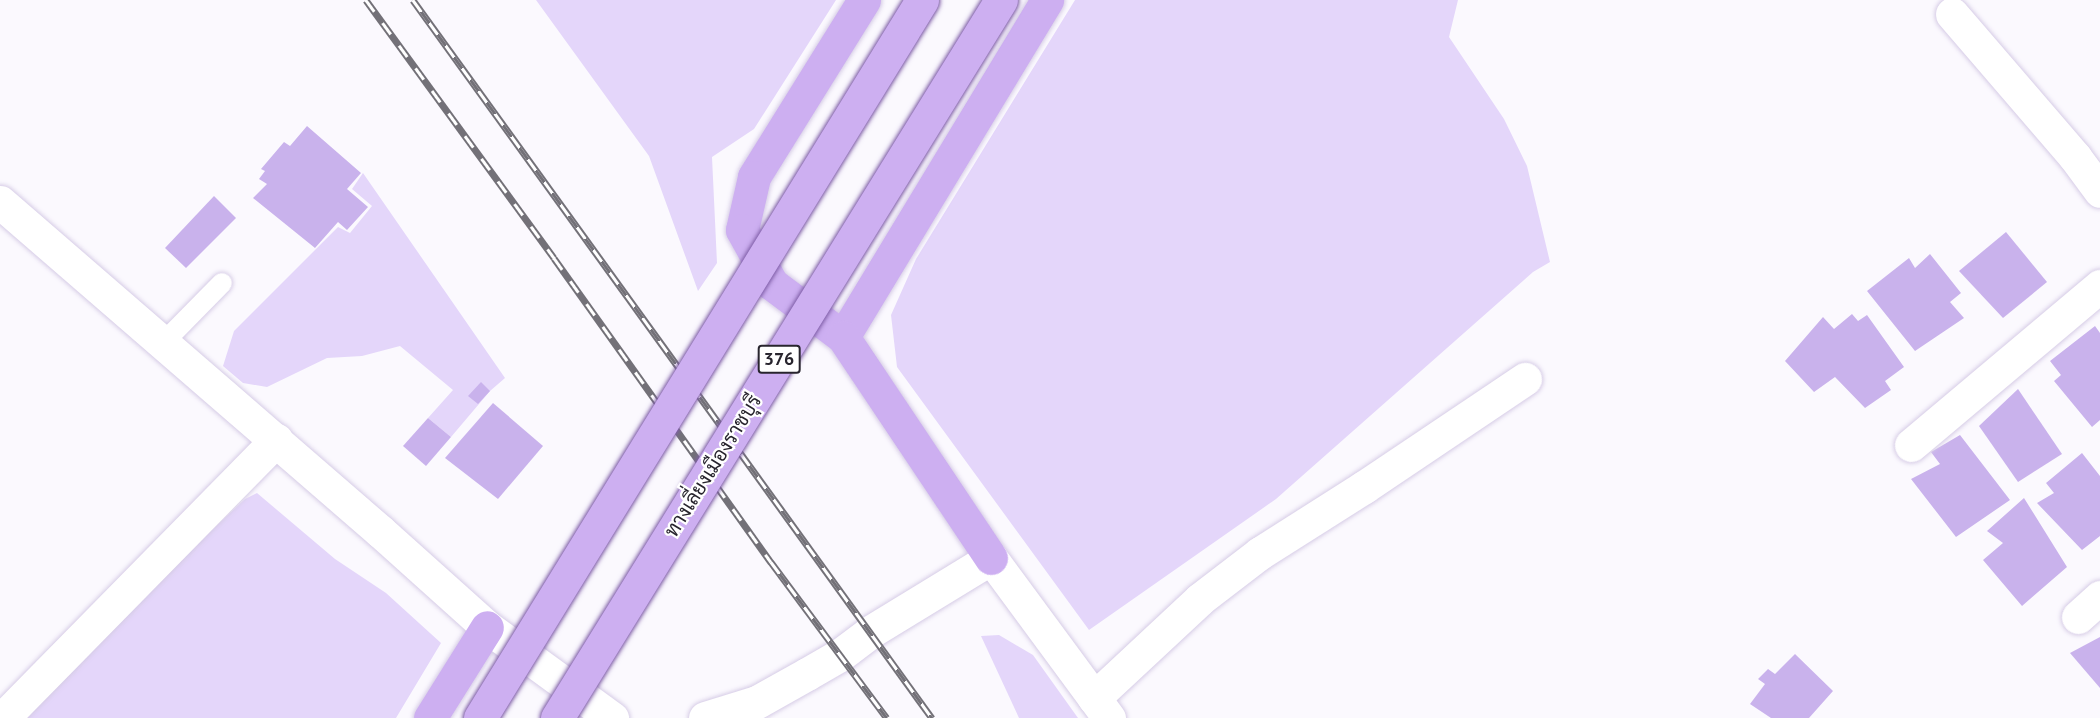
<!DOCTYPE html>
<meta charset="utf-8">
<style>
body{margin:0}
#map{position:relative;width:2100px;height:718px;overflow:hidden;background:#fbf9fe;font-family:"PT Sans",Sarabun,sans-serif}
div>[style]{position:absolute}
.green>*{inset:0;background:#e4d6fa}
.building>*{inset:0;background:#c9b2ec}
.roads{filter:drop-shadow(0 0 2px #d6cce6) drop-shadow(0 0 2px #d6cce6)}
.lane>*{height:20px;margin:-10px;padding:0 10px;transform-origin:10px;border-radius:10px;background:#fff}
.street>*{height:33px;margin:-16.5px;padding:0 16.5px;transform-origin:16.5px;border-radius:16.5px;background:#fff}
.secondary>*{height:33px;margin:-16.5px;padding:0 16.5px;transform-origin:16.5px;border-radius:16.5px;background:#fff}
.primary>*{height:33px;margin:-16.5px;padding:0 16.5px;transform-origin:16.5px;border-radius:16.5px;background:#cdaff1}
.rail>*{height:7px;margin-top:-3.5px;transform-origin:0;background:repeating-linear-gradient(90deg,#fff 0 14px,#737178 0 28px);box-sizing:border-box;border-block:2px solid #737178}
.bridges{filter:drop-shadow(0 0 2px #7d5ca6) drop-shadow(0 0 2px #7d5ca6)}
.primary-bridge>*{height:33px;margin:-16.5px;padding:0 16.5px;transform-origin:16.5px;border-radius:16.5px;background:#cdaff1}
span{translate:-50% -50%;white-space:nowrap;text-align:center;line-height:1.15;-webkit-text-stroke:4.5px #fff;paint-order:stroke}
.shield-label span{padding:2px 4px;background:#fff;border:2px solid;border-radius:4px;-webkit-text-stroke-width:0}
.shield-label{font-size:18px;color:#28252e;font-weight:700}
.street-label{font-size:20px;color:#28252e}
</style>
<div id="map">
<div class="green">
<i style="clip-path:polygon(536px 0,836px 0,754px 129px,712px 157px,717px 263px,698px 291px,649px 156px)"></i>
<i style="clip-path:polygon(1075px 0,1458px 0,1449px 37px,1504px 119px,1527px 166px,1550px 262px,1533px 272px,1276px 499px,1089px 630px,897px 367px,891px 315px,916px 259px)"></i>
<i style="clip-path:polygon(363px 173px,505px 378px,490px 391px,451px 437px,428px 418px,453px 390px,400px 346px,362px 356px,327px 358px,267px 387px,243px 383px,223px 366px,234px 331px,338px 227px,350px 233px,372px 206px,352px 189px)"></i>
<i style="clip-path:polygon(257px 493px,335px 559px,386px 593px,441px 643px,396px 718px,12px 718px,245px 499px)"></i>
<i style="clip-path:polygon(999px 635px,1033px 655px,1078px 718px,1019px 718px,981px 636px)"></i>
</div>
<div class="building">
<i style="clip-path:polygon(307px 126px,361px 173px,347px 189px,368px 207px,347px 230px,338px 222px,315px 248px,253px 198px,267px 184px,259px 179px,265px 171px,261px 169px,284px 142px,290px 146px)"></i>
<i style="clip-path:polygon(214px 196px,236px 218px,186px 268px,165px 248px)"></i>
<i style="clip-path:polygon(2006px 232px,2047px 282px,2003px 318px,1959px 271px)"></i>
<i style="clip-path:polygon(1930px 254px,1961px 293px,1950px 302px,1964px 318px,1915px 351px,1867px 291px,1909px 258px,1915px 268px)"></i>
<i style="clip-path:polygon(1852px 314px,1858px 321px,1867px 315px,1904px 367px,1885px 381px,1891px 390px,1865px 408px,1835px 377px,1814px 392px,1785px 361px,1823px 317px,1834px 329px)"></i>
<i style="clip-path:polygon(2095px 326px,2100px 333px,2100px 420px,2092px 427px,2054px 381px,2061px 375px,2050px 361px)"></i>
<i style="clip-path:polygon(481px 382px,490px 391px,478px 404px,468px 396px)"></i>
<i style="clip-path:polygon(2018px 389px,2062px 454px,2018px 482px,1979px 426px)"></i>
<i style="clip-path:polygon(493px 403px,543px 446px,498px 499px,445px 458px)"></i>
<i style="clip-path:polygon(428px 418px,451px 437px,426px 466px,403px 446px)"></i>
<i style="clip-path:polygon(1960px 435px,2010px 500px,1956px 537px,1911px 479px,1940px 464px,1931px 452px)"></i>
<i style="clip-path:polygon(2082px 453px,2100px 476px,2100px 536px,2082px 550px,2037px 503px,2054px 493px,2046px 483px)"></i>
<i style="clip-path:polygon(2024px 498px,2067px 567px,2022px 606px,1983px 560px,2003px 543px,1987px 531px)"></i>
<i style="clip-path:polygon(2100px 637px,2100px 688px,2070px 653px)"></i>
<i style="clip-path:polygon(1795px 654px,1833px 691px,1809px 718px,1771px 718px,1750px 704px,1765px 684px,1758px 679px,1768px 669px,1775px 674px)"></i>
</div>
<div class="roads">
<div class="lane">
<i style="left:163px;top:343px;width:84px;rotate:-45.5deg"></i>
</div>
<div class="street">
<i style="left:1952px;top:14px;width:189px;rotate:49.3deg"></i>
<i style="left:2075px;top:157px;width:42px;rotate:53.7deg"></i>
<i style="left:1911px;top:445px;width:247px;rotate:-40.1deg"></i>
<i style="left:2078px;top:617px;width:30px;rotate:-42deg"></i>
<i style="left:1094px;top:698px;width:145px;rotate:-43deg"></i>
<i style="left:1200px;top:599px;width:76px;rotate:-37.5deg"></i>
<i style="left:1260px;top:553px;width:123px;rotate:-32.4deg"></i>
<i style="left:1364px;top:487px;width:194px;rotate:-33.9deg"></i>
<i style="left:3px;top:718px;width:390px;rotate:-45.5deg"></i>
</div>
<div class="secondary">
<i style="left:0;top:202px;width:504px;rotate:40.9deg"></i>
<i style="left:381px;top:532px;width:142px;rotate:41.9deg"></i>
<i style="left:487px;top:627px;width:155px;rotate:36.1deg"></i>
<i style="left:705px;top:718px;width:54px;rotate:-17.1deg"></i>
<i style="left:757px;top:702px;width:57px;rotate:-29.2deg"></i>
<i style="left:807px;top:674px;width:38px;rotate:-30deg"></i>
<i style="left:840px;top:655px;width:38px;rotate:-37deg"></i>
<i style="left:870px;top:632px;width:142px;rotate:-31.4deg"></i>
<i style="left:991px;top:558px;width:199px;rotate:53.6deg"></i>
</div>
<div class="primary">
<i style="left:864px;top:0;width:208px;rotate:121.9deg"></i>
<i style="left:754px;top:177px;width:54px;rotate:102.8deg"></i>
<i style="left:742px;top:230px;width:62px;rotate:60.9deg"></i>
<i style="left:772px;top:284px;width:89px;rotate:36.7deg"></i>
<i style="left:843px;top:337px;width:394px;rotate:-58.8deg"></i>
<i style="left:843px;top:337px;width:266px;rotate:56.2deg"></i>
<i style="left:430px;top:718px;width:107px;rotate:-57.9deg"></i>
</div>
</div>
<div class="rail">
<i style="left:366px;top:0;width:319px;rotate:53.9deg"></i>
<i style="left:554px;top:258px;width:374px;rotate:54.5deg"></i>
<i style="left:771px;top:562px;width:194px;rotate:53.4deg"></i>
<i style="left:413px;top:0;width:886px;rotate:54.14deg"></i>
</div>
<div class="bridges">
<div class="primary-bridge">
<i style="left:480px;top:718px;width:843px;rotate:-58.38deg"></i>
<i style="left:557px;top:718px;width:844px;rotate:-58.27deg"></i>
</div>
</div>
<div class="shield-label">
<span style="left:779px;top:359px">376</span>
</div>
<div class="street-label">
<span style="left:713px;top:466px;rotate:-58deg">ทางเลี่ยงเมืองราชบุรี</span>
</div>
</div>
